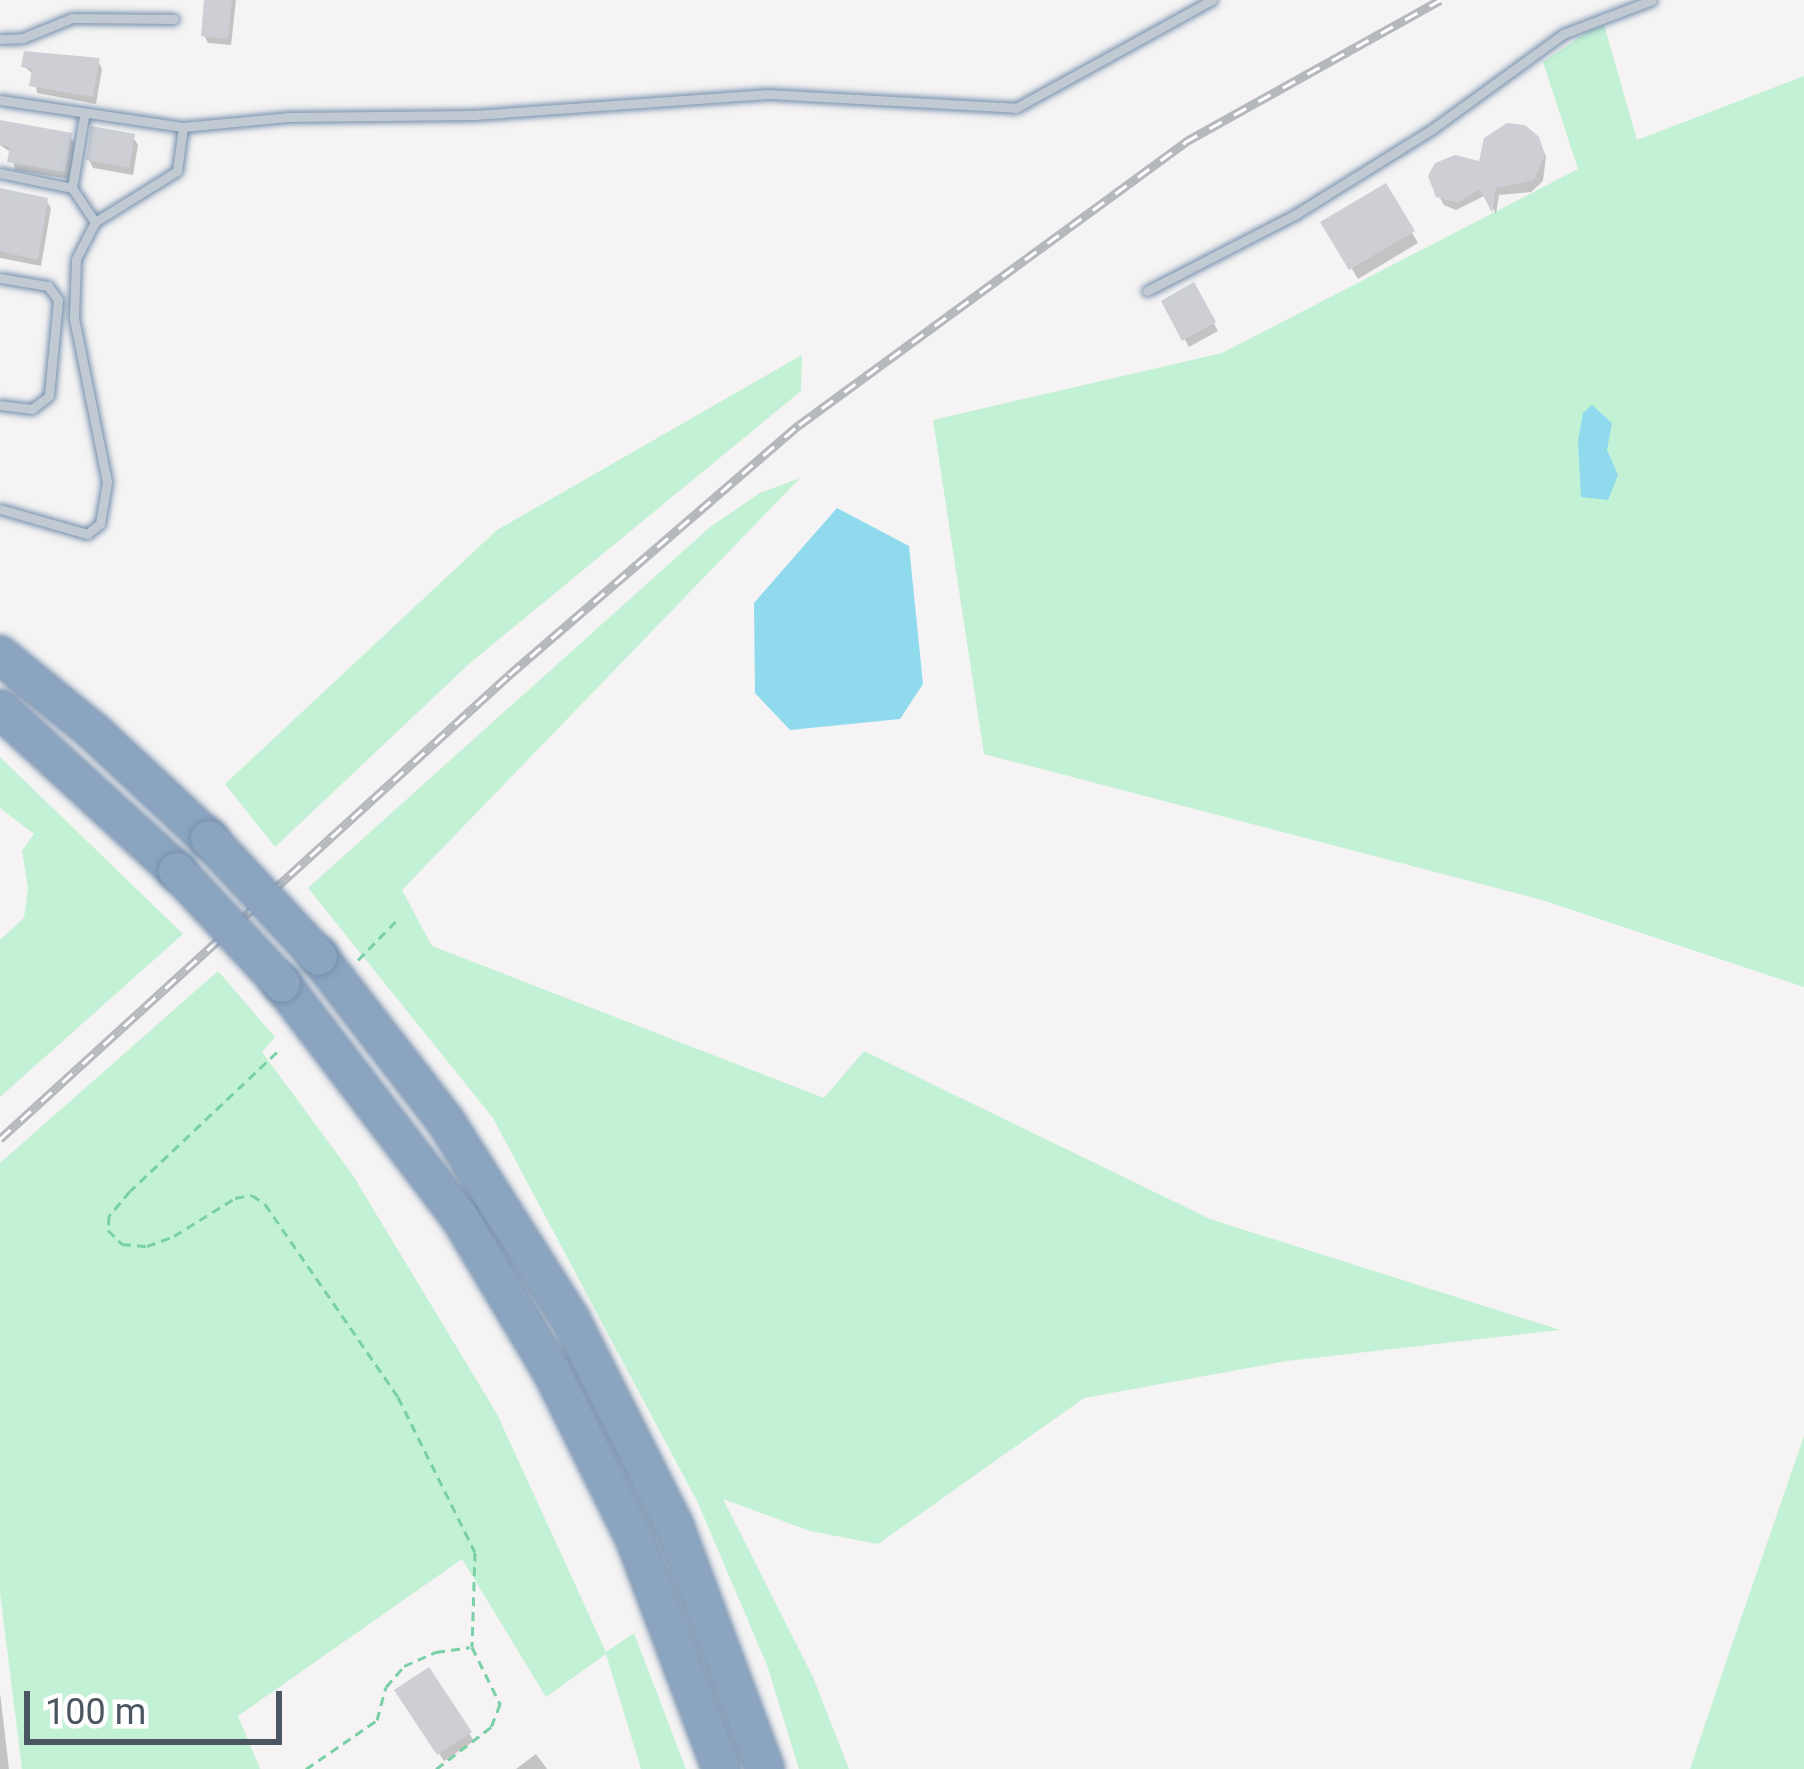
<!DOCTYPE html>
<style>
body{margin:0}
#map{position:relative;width:1804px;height:1769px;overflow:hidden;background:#f5f3f3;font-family:Roboto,sans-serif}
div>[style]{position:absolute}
.green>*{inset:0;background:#c3f1d5}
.water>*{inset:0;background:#90daee}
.shadow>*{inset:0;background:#0003}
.building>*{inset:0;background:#cdcfd5}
.path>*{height:3px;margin-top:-1.5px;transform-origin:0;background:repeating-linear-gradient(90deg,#7ad0a6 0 9px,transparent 0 15px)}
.roads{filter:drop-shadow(0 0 3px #7690ad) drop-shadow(0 0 3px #7690ad)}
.service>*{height:9px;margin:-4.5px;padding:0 4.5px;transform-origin:4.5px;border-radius:4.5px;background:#c1cad2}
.motorway>*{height:36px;margin:-18px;padding:0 18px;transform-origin:18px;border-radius:18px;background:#8ba5c1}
.rail>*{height:9px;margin-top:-4.5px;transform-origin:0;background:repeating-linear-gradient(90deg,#fff 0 14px,#b5b8bd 0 28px);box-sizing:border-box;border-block:3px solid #b5b8bd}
.bridges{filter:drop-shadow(0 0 3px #7690ad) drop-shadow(0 0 3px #7690ad)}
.motorway-bridge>*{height:36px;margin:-18px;padding:0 18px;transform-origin:18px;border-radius:18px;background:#8ba5c1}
span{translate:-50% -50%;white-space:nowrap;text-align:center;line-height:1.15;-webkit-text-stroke:9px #fff;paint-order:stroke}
.scale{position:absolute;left:24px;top:1691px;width:258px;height:54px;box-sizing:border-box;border:6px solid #4a5661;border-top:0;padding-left:15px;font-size:36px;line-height:42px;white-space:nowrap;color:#4a5661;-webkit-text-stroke:9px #fff;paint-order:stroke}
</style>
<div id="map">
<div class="green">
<i style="clip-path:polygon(1603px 21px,1637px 140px,1804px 76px,1804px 987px,1542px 900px,984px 754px,933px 420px,1222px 353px,1578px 169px,1543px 62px)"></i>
<i style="clip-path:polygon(802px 355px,801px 391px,470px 663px,275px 847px,225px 784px,497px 530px)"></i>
<i style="clip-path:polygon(800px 478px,402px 890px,432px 946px,824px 1098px,864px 1051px,1210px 1219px,1560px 1330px,1287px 1361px,1084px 1398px,878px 1544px,810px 1531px,723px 1499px,813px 1677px,849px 1769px,799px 1769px,767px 1665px,698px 1503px,493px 1118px,308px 888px,710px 527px,760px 493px)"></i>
<i style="clip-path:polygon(0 757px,183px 934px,0 1097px,0 940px,24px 918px,28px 888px,22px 851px,34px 834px,0 808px)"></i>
<i style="clip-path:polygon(218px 971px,275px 1037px,262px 1052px,352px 1174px,497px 1414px,606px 1652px,634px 1633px,686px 1769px,641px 1769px,606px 1654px,546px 1697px,462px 1559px,238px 1716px,260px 1769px,22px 1769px,0 1593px,0 1163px)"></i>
<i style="clip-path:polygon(1804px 1436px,1804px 1769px,1690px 1769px,1726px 1662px)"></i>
</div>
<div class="water">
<i style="clip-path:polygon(1592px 405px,1612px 423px,1607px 450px,1618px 475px,1608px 500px,1581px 497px,1578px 441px,1583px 413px)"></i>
<i style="clip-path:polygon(837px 508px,909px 546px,923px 684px,900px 719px,790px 730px,755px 693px,754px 603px)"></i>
</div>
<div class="shadow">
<i style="clip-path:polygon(207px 0,236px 0,231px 45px,208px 43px,204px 35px)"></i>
<i style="clip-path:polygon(98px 61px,102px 69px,96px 104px,37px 93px,34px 75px,24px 66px)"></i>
<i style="clip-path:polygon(70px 136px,75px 144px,69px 179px,15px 170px,12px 153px,0 145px,0 139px)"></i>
<i style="clip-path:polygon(133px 137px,138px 145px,133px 175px,93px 168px,89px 160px)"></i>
<i style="clip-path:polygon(1541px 147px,1546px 156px,1543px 181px,1531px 192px,1499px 195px,1496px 214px,1486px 195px,1456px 210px,1444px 205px,1432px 183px)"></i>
<i style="clip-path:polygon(1385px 187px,1418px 243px,1358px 279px,1324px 223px)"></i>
<i style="clip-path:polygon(0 192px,46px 200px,51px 208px,41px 266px,0 258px)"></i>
<i style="clip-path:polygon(1193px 286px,1218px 331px,1189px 347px,1165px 303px)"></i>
<i style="clip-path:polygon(428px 1671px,474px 1741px,444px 1761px,398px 1691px)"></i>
<i style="clip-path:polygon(0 1693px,9px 1769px,0 1769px)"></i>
<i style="clip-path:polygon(536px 1754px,547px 1769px,516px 1769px)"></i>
</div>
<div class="building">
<i style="clip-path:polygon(204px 0,232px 0,228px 39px,201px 36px)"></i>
<i style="clip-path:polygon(24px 51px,100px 58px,93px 97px,29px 86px,32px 69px,21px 67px)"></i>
<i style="clip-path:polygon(0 120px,72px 133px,65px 172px,7px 162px,10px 147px,0 145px)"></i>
<i style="clip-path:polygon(1507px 123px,1525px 125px,1539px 137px,1545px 155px,1534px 180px,1496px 188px,1492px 213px,1480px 189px,1458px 203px,1436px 197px,1428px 176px,1435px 163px,1455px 155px,1479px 161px,1484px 138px)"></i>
<i style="clip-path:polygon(91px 126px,135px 134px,129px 168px,86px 160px)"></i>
<i style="clip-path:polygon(1386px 183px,1415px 231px,1349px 270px,1320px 222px)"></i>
<i style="clip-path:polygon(0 188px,48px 198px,38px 260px,0 251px)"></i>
<i style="clip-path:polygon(1194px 282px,1216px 322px,1182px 341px,1161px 301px)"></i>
<i style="clip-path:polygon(429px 1667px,472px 1732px,437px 1755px,394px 1690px)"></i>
</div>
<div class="path">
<i style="left:358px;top:960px;width:56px;rotate:-45.7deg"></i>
<i style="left:277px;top:1052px;width:202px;rotate:136.6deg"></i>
<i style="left:130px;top:1191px;width:33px;rotate:130deg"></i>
<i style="left:109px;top:1216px;width:14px;rotate:94deg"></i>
<i style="left:108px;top:1230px;width:20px;rotate:45deg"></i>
<i style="left:122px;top:1244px;width:25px;rotate:5deg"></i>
<i style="left:147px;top:1246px;width:29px;rotate:-20deg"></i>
<i style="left:174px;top:1236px;width:72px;rotate:-31.9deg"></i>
<i style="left:235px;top:1198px;width:17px;rotate:-10deg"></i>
<i style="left:252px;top:1195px;width:16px;rotate:35deg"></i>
<i style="left:265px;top:1204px;width:234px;rotate:55.4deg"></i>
<i style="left:398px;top:1397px;width:173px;rotate:63.6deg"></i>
<i style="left:475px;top:1552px;width:95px;rotate:91.8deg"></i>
<i style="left:472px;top:1647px;width:64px;rotate:63.8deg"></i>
<i style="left:500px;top:1704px;width:25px;rotate:111deg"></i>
<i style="left:491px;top:1727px;width:69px;rotate:142.6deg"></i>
<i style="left:306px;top:1769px;width:86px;rotate:-34.6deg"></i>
<i style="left:377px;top:1720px;width:34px;rotate:-75deg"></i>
<i style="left:386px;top:1687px;width:28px;rotate:-49deg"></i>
<i style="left:404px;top:1666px;width:35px;rotate:-24deg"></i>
<i style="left:436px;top:1652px;width:34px;rotate:-8deg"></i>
</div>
<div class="roads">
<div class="service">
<i style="left:0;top:39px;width:23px;rotate:-2deg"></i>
<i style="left:23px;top:38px;width:53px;rotate:-22.2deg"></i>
<i style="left:72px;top:18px;width:102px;rotate:0.6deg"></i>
<i style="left:0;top:100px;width:185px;rotate:8.4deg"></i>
<i style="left:183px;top:127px;width:105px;rotate:-5.4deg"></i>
<i style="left:288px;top:117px;width:186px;rotate:-0.6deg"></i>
<i style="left:474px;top:115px;width:295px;rotate:-4.1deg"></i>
<i style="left:768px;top:94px;width:248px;rotate:3.2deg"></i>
<i style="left:1016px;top:108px;width:224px;rotate:-28.9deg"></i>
<i style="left:0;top:173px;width:74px;rotate:11.8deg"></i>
<i style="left:72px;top:188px;width:41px;rotate:55.9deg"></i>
<i style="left:72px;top:188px;width:73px;rotate:-80.5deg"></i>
<i style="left:0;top:278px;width:49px;rotate:9.5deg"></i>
<i style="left:48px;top:286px;width:17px;rotate:54deg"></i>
<i style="left:58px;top:300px;width:96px;rotate:95.4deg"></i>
<i style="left:49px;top:396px;width:21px;rotate:143deg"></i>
<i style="left:32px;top:409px;width:32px;rotate:-173deg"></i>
<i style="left:1147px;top:291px;width:168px;rotate:-27.3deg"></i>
<i style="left:1296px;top:214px;width:159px;rotate:-31.9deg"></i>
<i style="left:1431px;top:130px;width:163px;rotate:-36deg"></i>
<i style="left:1563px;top:34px;width:95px;rotate:-20.9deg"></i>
<i style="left:0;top:509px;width:91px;rotate:16deg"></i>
<i style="left:87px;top:534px;width:16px;rotate:-38deg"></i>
<i style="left:100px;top:524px;width:43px;rotate:-80.5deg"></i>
<i style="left:107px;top:482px;width:167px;rotate:-101.4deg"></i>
<i style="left:74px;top:318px;width:59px;rotate:-88.1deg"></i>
<i style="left:76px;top:259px;width:42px;rotate:-62.8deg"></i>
<i style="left:95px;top:222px;width:97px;rotate:-31.9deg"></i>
<i style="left:177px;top:171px;width:44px;rotate:-82.2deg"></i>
</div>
<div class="motorway">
<i style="left:0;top:655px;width:120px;rotate:39.3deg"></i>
<i style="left:93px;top:731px;width:158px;rotate:43deg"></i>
<i style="left:0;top:709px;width:240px;rotate:42.5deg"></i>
<i style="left:319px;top:957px;width:208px;rotate:52.4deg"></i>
<i style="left:446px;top:1122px;width:232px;rotate:57.7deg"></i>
<i style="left:570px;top:1318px;width:232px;rotate:63.3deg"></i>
<i style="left:674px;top:1525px;width:260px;rotate:69.5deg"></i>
<i style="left:282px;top:984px;width:292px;rotate:52.7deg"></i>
<i style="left:459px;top:1216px;width:182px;rotate:59.2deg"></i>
<i style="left:552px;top:1372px;width:184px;rotate:63.6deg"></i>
<i style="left:634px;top:1537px;width:248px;rotate:69.4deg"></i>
</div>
</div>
<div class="rail">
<i style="left:0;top:1139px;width:689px;rotate:-42.35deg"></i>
<i style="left:509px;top:675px;width:383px;rotate:-40.8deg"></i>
<i style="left:799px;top:425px;width:479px;rotate:-36.2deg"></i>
<i style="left:1185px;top:142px;width:292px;rotate:-29.1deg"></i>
</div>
<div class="bridges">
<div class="motorway-bridge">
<i style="left:209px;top:839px;width:161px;rotate:47deg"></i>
<i style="left:177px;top:871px;width:154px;rotate:47.1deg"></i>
</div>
</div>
<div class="scale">100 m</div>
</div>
